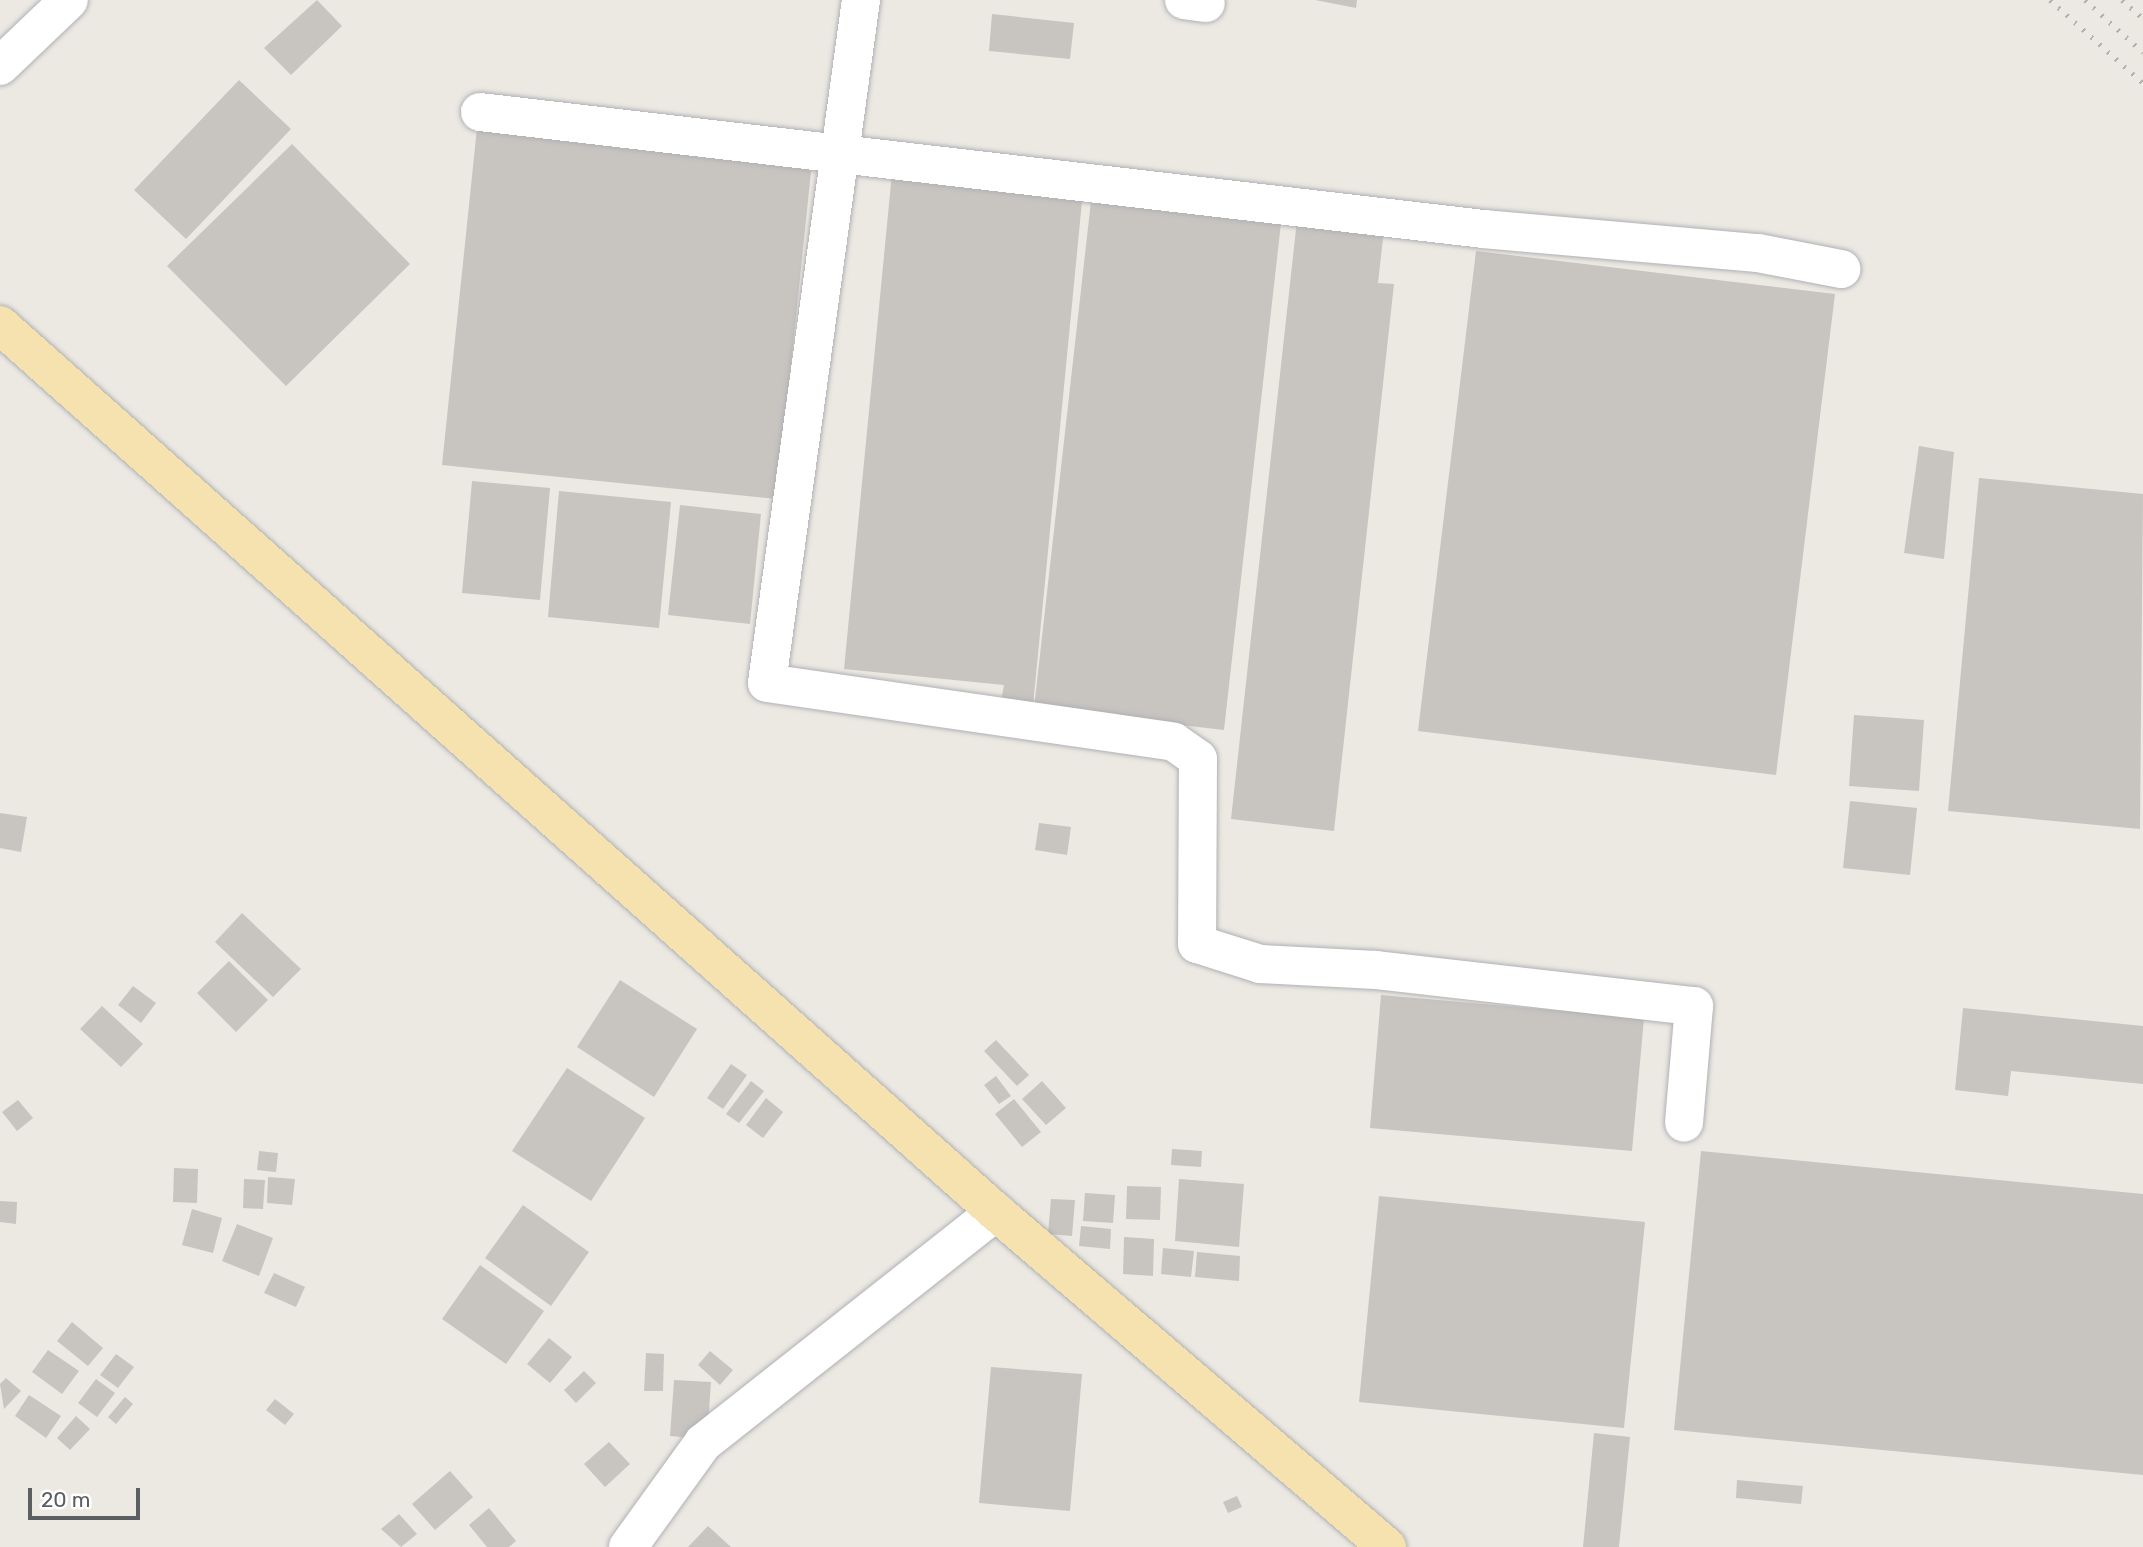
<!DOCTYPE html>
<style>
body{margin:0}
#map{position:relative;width:2143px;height:1547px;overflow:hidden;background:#ece9e3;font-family:Rubik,sans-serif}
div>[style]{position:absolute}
.building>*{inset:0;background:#c8c4c0}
.roads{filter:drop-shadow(0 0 2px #afb1b4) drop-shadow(0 0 2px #afb1b4)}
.minor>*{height:38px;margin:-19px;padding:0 19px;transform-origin:19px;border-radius:19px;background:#fff}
.major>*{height:38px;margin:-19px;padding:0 19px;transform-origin:19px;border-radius:19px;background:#f5e2af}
.rail>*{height:5px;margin-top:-2.5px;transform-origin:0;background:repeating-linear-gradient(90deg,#b1b2b2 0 2px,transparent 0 11px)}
span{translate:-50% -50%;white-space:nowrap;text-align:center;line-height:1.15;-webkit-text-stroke:6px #fff;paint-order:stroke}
.scale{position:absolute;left:28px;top:1488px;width:112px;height:32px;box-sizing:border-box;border:4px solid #5b5f62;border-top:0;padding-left:9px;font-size:21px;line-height:24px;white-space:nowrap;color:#5b5f62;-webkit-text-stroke:5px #fff;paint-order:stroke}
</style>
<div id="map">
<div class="building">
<i style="clip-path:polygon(317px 0,342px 26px,291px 75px,264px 48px)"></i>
<i style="clip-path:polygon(1315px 0,1357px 0,1356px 8px)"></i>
<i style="clip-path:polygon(992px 14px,1074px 23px,1070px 59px,989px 51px)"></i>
<i style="clip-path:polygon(239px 80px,291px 129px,186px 239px,134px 190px)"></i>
<i style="clip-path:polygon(477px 128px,812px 162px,777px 499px,442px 465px)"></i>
<i style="clip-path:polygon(292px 144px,410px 264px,286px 386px,167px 266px)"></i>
<i style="clip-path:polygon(892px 173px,1083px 191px,1032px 716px,999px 713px,1004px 685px,844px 669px)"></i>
<i style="clip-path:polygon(1091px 201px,1281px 223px,1224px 730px,1034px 708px)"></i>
<i style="clip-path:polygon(1298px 211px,1385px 221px,1378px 283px,1394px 284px,1334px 831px,1231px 819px)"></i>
<i style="clip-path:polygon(1476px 251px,1835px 294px,1776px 775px,1418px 731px)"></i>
<i style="clip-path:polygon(1919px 446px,1954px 452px,1944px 559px,1904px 553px)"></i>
<i style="clip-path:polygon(1979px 478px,2143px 494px,2140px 829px,1948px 811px)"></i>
<i style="clip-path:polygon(472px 481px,550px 488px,540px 600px,462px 593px)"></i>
<i style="clip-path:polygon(559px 491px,671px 502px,659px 628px,548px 617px)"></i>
<i style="clip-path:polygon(680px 505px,761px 514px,750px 624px,668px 615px)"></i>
<i style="clip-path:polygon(1854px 715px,1924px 720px,1919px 791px,1849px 786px)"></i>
<i style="clip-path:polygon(1850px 801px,1917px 808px,1910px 875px,1843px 868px)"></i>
<i style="clip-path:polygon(0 813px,27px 817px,21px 852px,0 848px)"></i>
<i style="clip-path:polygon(1039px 823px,1071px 827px,1067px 855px,1035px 850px)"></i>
<i style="clip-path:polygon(242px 913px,301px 969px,273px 997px,215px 942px)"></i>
<i style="clip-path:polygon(229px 961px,268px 1000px,236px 1032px,197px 993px)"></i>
<i style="clip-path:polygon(620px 980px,697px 1029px,654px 1097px,577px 1047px)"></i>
<i style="clip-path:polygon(133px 986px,156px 1003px,141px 1023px,118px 1005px)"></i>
<i style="clip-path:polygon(1381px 995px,1644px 1018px,1632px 1151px,1370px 1128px)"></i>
<i style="clip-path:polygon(102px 1006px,143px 1044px,121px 1067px,80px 1029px)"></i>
<i style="clip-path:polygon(1963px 1008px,2143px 1026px,2143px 1084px,2011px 1071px,2008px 1096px,1955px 1090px)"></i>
<i style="clip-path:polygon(996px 1040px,1029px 1075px,1017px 1086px,984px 1051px)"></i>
<i style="clip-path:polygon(731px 1064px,747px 1075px,723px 1109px,707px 1098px)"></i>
<i style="clip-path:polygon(567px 1068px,645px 1118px,591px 1201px,512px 1151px)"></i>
<i style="clip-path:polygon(996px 1076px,1011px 1096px,999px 1104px,984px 1085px)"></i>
<i style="clip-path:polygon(751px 1081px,764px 1091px,739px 1123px,726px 1114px)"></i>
<i style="clip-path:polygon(1042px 1081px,1066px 1108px,1046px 1125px,1022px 1099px)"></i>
<i style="clip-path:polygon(766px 1098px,783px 1112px,763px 1138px,746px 1125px)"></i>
<i style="clip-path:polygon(1014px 1099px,1041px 1132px,1022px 1147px,995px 1114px)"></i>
<i style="clip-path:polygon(18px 1100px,33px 1118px,17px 1131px,2px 1112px)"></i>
<i style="clip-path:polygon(1172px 1149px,1202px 1151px,1201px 1167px,1171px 1165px)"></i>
<i style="clip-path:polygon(259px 1151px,278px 1153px,276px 1172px,257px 1170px)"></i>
<i style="clip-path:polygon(1701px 1151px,2143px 1194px,2143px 1475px,1674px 1430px)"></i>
<i style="clip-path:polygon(174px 1168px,198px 1169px,197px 1203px,173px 1202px)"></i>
<i style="clip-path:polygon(268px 1177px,295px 1179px,292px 1205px,267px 1203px)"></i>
<i style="clip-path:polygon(244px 1179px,265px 1180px,263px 1209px,243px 1208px)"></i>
<i style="clip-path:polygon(1179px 1179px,1244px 1184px,1239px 1247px,1175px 1241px)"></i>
<i style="clip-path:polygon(1127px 1186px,1161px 1187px,1160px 1220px,1126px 1219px)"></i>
<i style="clip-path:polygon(1085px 1193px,1115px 1195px,1113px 1223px,1083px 1221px)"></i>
<i style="clip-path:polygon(1379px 1196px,1645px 1222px,1624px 1428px,1359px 1402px)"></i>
<i style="clip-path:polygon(1051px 1199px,1075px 1200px,1072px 1236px,1048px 1234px)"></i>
<i style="clip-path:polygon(0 1201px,17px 1202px,16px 1224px,0 1222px)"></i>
<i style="clip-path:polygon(523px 1205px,589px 1252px,551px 1306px,485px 1258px)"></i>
<i style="clip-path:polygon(192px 1209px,222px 1218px,213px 1253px,182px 1245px)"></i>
<i style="clip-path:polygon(237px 1224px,273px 1238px,259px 1276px,222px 1261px)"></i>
<i style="clip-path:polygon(1081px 1226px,1111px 1229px,1110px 1249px,1079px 1246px)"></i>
<i style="clip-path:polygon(1124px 1237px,1154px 1239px,1153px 1276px,1123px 1274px)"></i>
<i style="clip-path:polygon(1163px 1248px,1194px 1251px,1191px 1277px,1161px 1274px)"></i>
<i style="clip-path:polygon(1197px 1252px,1240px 1256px,1239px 1281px,1195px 1277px)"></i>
<i style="clip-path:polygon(480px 1265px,544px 1311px,506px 1364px,442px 1319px)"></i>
<i style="clip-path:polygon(274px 1273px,305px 1287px,296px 1307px,264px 1293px)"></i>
<i style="clip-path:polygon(72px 1322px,103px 1348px,88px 1366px,57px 1341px)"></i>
<i style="clip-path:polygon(549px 1338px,572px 1357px,550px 1383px,527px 1364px)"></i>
<i style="clip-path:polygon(48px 1350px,79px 1371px,62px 1394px,32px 1372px)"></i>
<i style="clip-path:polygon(710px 1351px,733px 1370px,720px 1385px,698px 1365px)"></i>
<i style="clip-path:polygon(646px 1353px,664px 1354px,663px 1391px,644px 1391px)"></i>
<i style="clip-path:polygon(116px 1354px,134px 1367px,118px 1388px,100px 1375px)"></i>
<i style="clip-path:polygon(991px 1367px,1082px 1374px,1070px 1511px,979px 1503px)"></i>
<i style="clip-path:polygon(584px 1371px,596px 1383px,576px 1403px,564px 1390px)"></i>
<i style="clip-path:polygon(6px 1378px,21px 1391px,4px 1409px,0 1384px)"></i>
<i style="clip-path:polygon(96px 1379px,115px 1393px,97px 1417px,78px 1403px)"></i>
<i style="clip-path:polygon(674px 1380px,711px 1382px,707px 1439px,670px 1436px)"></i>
<i style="clip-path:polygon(29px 1395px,61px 1416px,46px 1438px,15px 1416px)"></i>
<i style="clip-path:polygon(125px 1397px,133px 1404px,116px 1424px,108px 1417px)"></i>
<i style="clip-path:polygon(275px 1399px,294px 1414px,285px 1425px,266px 1410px)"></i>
<i style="clip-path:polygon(76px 1416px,90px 1429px,70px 1450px,57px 1438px)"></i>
<i style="clip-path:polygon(1594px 1433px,1630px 1437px,1619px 1547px,1583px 1547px)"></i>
<i style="clip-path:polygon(609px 1442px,630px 1464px,605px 1487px,584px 1464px)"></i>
<i style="clip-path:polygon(450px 1471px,473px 1497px,435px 1530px,412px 1504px)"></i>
<i style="clip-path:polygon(1737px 1480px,1803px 1486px,1801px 1504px,1736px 1498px)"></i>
<i style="clip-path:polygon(1237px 1496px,1242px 1507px,1228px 1513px,1223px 1502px)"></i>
<i style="clip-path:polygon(489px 1508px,516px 1541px,509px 1547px,487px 1547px,469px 1525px)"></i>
<i style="clip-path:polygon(399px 1514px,417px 1534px,401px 1547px,381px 1529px)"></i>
<i style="clip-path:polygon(708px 1526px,731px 1547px,688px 1547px)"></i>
</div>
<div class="roads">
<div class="minor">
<i style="left:861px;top:0;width:689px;rotate:97.84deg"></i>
<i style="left:767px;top:683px;width:411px;rotate:8.2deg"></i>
<i style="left:1174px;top:742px;width:29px;rotate:35deg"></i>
<i style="left:1198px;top:759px;width:185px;rotate:90.3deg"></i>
<i style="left:1197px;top:944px;width:66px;rotate:17.6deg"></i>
<i style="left:1260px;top:964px;width:116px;rotate:3deg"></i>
<i style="left:1376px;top:970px;width:320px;rotate:6.5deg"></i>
<i style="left:1694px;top:1006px;width:117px;rotate:94.9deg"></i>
<i style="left:1184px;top:0;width:22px;rotate:8deg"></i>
<i style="left:0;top:66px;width:95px;rotate:-43.7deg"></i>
<i style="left:480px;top:112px;width:1010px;rotate:6.65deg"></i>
<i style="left:1483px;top:229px;width:276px;rotate:5deg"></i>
<i style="left:1758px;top:253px;width:85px;rotate:10.9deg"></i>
<i style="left:628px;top:1547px;width:128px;rotate:-54.2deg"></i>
<i style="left:703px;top:1443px;width:373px;rotate:-38.3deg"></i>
</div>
<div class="major">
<i style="left:0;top:325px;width:1334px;rotate:41.69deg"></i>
<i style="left:996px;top:1212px;width:515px;rotate:40.59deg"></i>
</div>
</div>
<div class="rail">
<i style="left:2050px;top:0;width:125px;rotate:41.7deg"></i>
<i style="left:2085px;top:0;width:78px;rotate:41.9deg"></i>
<i style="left:2122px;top:0;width:28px;rotate:41deg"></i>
</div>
<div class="scale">20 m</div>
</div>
